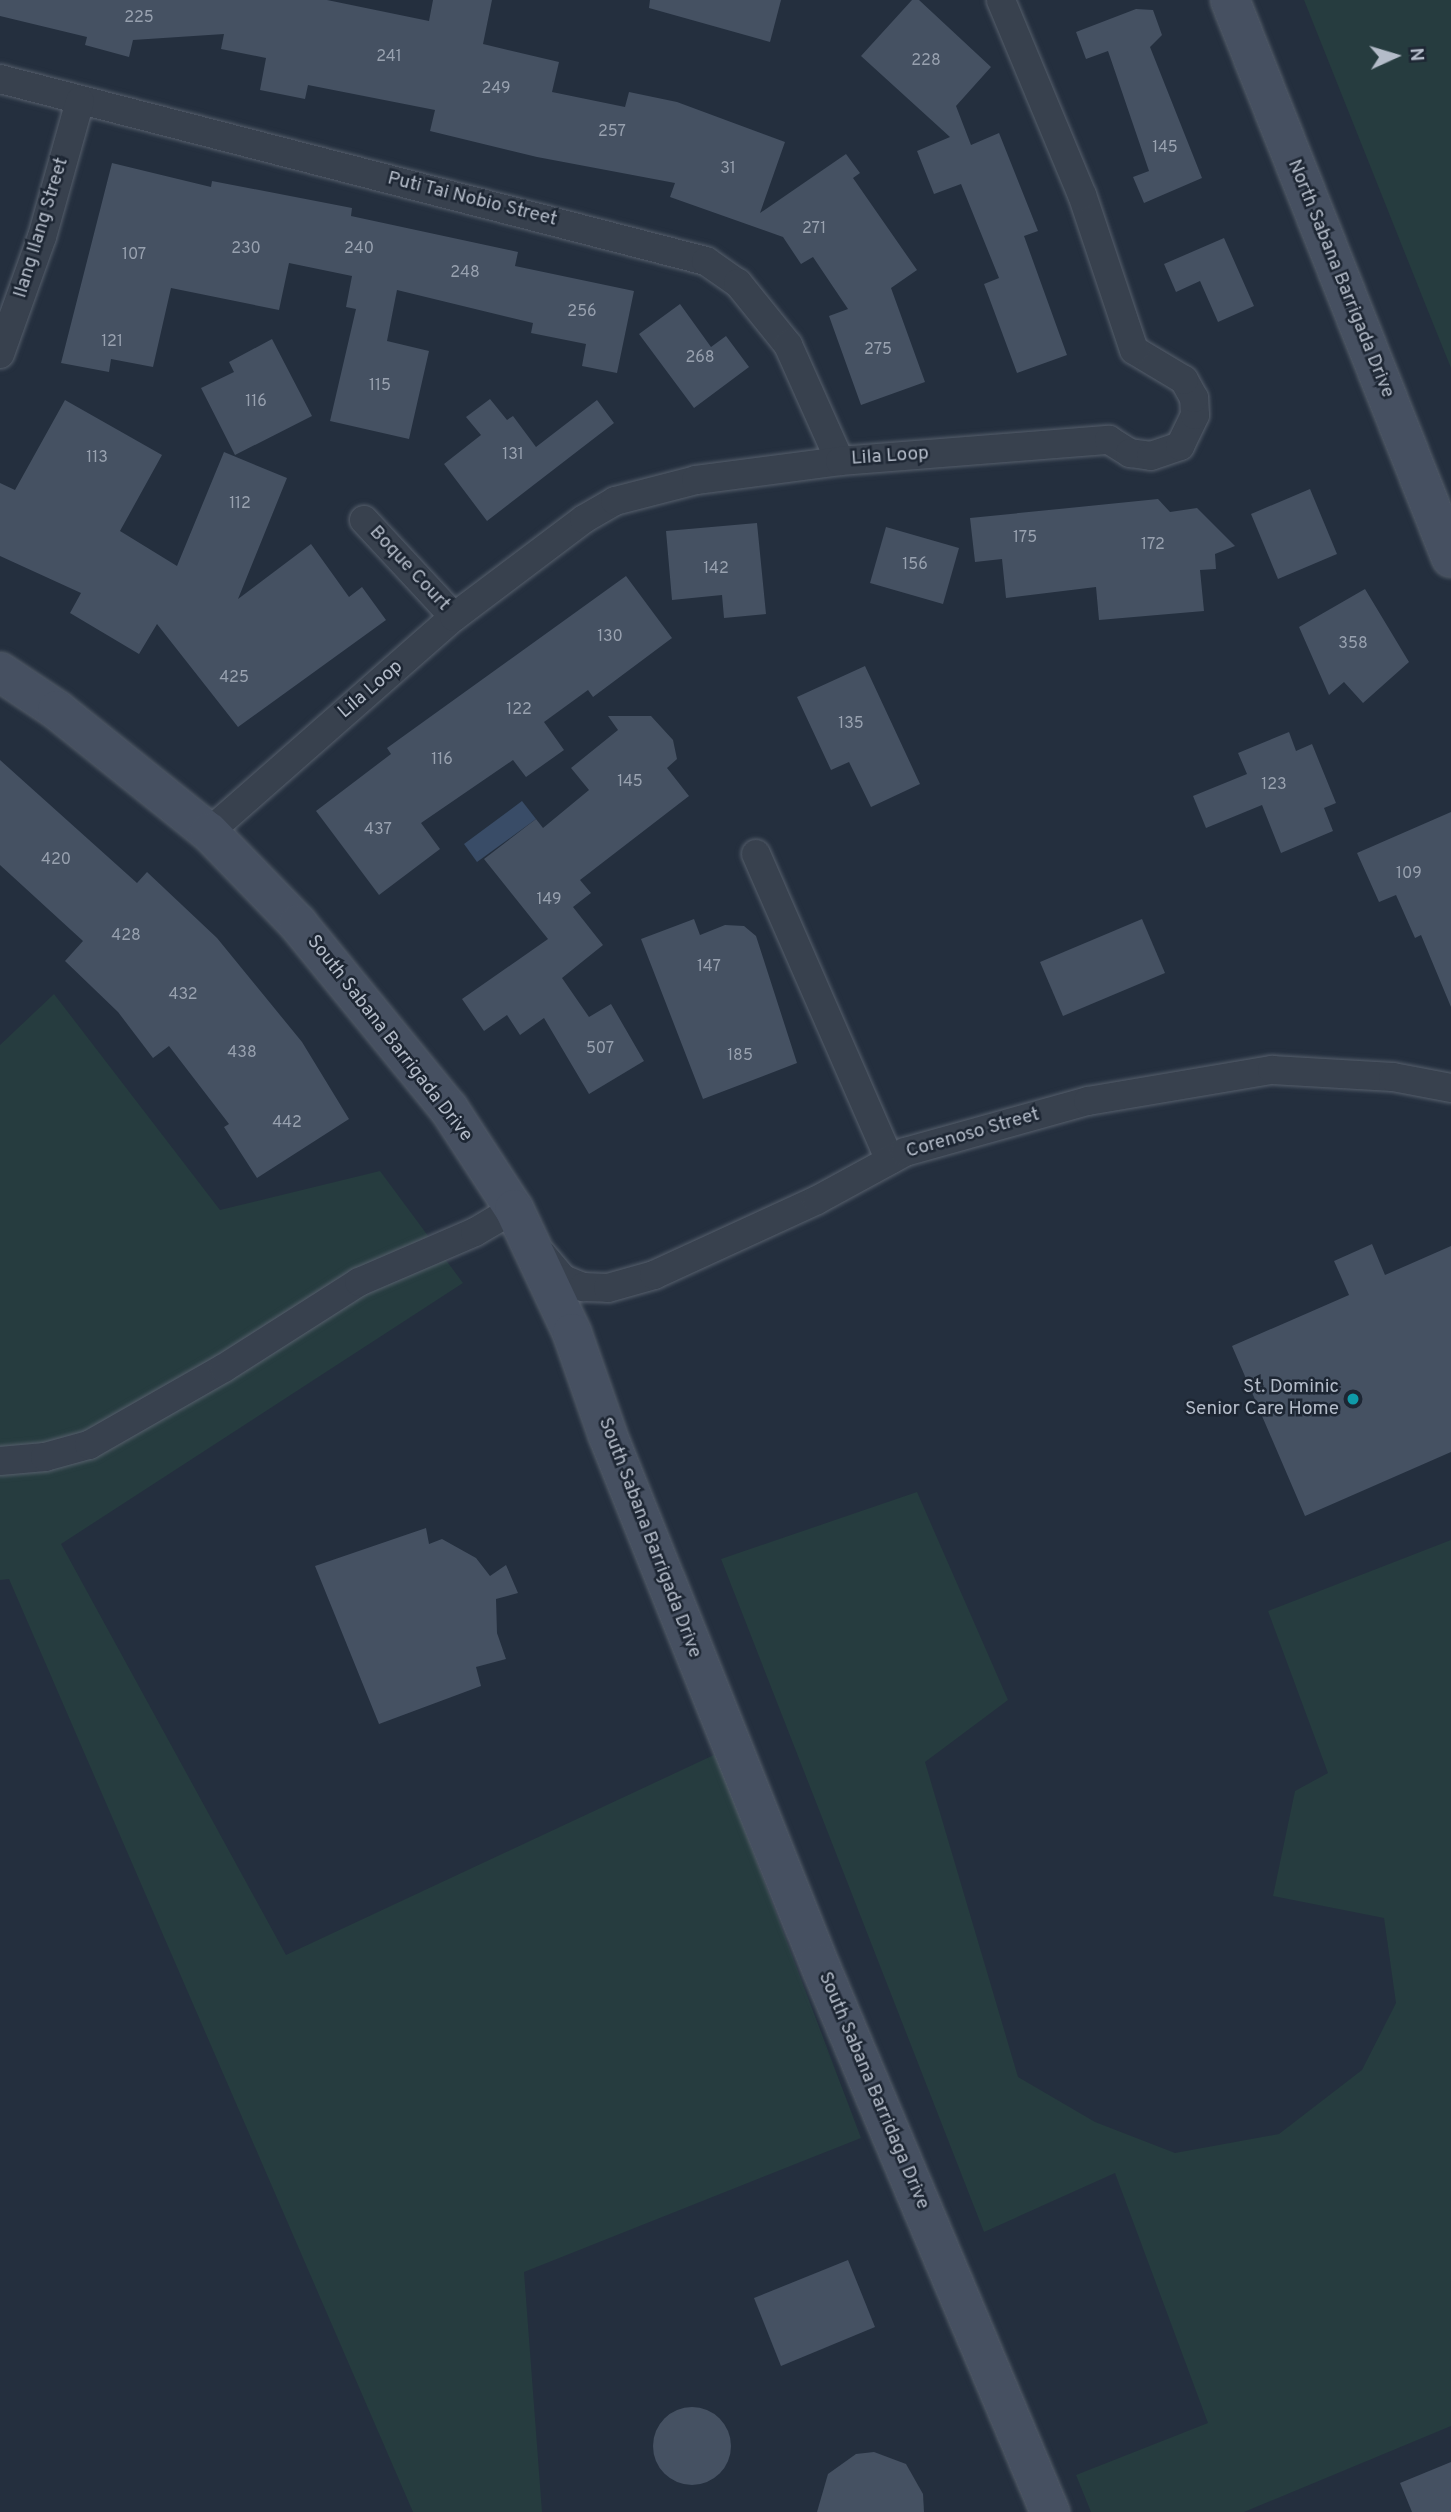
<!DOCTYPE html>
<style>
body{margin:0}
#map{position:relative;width:1451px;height:2512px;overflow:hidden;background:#242f3e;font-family:Overpass,sans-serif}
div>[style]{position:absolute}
.green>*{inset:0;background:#263c3f}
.water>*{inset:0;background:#394c67}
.building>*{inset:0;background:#455162}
.round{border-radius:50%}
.roads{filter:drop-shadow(0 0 2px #565f6c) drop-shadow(0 0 2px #565f6c)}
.minor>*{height:28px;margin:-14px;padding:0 14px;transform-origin:14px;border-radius:14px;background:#38414e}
.secondary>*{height:38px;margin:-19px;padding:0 19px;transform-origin:19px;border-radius:19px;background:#465061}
.dots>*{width:19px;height:19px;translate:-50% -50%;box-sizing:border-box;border:4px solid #1d2633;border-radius:50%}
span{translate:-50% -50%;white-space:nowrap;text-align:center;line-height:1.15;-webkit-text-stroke:5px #1d2633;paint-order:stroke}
.number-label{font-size:16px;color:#98a1af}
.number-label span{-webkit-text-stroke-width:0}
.street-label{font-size:19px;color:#b4bcc9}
.poi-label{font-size:19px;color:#b4bcc9}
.right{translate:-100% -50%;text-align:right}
.north{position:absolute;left:1360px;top:21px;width:70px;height:70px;-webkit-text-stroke:5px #1d2633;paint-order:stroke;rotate:86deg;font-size:19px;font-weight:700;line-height:28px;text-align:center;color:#b4bcc9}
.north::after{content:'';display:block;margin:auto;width:24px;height:32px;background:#b4bcc9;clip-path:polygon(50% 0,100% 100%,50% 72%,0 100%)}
</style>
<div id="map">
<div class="green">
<i style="clip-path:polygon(1304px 0,1451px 0,1451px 368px,1426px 306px)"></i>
<i style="clip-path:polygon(54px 994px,220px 1210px,380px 1171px,463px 1283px,61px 1544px,286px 1955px,716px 1754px,861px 2138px,524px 2272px,542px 2512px,413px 2512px,9px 1579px,0 1580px,0 1045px)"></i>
<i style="clip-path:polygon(917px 1492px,1008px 1700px,925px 1762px,1018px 2077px,1095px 2122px,1175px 2153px,1279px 2134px,1362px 2070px,1396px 2003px,1384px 1918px,1273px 1896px,1295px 1791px,1328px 1773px,1268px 1611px,1451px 1540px,1451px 2426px,1244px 2512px,1091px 2512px,1076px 2475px,1208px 2423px,1115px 2173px,984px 2232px,721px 1559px)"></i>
</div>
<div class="water">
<i style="clip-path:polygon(522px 801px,536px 819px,477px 862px,464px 844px)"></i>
</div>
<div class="building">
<i style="clip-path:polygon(0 0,327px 0,429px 21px,433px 0,492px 0,483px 44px,559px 62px,552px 92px,625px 107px,629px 92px,677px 102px,785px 142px,760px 213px,846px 154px,860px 173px,853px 178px,917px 270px,891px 288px,925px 382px,861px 405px,829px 316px,848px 309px,813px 257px,801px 264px,783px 237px,670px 197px,675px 183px,537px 157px,430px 131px,435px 110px,308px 85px,305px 99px,260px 90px,266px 58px,221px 49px,224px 34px,133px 40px,129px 57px,85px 45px,87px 37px,0 16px)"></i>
<i style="clip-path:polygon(650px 0,781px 0,770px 42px,649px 8px)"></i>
<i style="clip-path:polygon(912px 0,919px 0,991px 67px,956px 106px,971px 145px,999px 133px,1038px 231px,1024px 236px,1067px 355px,1017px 373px,984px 284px,999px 278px,961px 184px,934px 194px,917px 151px,950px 137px,861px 56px)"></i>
<i style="clip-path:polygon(1136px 9px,1153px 10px,1162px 35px,1150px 47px,1202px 178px,1144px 203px,1133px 177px,1149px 171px,1108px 51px,1086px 59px,1076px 32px)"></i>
<i style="clip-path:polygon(112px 163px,211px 187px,212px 181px,352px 208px,351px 216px,518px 252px,515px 266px,634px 291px,617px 373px,582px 366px,586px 344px,531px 333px,533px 323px,397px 290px,387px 341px,429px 351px,409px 439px,330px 421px,356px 309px,346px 307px,352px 276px,289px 263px,279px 310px,171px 288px,153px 367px,111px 359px,109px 372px,61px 363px)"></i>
<i style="clip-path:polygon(1224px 238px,1254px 306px,1218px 322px,1200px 281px,1176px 292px,1164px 264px)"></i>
<i style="clip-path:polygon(680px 304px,711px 347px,726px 336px,749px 367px,694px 408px,639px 334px)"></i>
<i style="clip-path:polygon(272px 339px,312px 416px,235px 455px,201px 388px,234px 372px,229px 362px)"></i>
<i style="clip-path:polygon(490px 399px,507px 420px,513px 416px,536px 447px,597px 400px,614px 423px,487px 521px,444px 464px,481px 435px,466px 417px)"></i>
<i style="clip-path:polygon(65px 400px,162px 455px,120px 531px,177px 566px,224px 452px,287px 478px,238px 599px,311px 544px,349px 597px,362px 587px,386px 620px,238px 727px,157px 624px,139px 654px,70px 613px,81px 593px,0 556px,0 483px,15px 490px)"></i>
<i style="clip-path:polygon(1310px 489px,1337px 554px,1278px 579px,1251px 514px)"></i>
<i style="clip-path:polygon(1158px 499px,1170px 512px,1197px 508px,1235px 546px,1215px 554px,1216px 569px,1200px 570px,1204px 611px,1099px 620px,1096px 587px,1006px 598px,1002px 559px,975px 562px,970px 518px)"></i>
<i style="clip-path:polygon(757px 523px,766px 614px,724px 618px,722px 595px,672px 600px,666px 531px)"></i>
<i style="clip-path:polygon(886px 527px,959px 548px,943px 604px,870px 583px)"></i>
<i style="clip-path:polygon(626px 576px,672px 638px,593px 697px,588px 690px,544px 722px,564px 750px,526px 777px,513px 760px,421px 823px,440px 849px,379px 895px,316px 811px,391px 754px,387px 748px)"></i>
<i style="clip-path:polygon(1365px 589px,1409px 662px,1363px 703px,1344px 682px,1329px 695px,1299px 627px)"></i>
<i style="clip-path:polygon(865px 666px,920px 784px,871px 807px,849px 762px,831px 770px,797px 697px)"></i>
<i style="clip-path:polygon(608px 716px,651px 716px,673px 740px,677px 759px,667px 768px,689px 796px,580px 880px,591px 893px,573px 907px,603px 945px,562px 978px,589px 1017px,611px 1004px,644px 1061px,589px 1094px,544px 1018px,520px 1035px,507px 1015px,484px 1031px,462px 999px,548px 939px,484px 859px,536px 819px,543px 828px,589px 790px,571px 768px,618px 730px)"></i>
<i style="clip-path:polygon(1289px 732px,1296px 751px,1312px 744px,1336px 803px,1324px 808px,1333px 831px,1281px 853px,1262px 805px,1206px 828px,1193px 796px,1247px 774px,1238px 753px)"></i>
<i style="clip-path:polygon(0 760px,137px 883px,147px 872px,217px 938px,302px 1042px,349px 1119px,257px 1178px,224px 1127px,229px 1124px,169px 1046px,153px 1058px,118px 1012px,65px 961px,83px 941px,0 865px)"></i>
<i style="clip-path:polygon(1451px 812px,1451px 1007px,1421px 935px,1415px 938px,1396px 895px,1379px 902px,1357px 853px)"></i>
<i style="clip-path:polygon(694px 919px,700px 935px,725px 925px,744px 926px,756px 936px,797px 1063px,703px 1099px,641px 939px)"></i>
<i style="clip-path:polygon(1142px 919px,1165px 973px,1063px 1016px,1040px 962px)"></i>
<i style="clip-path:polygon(1372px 1244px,1385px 1275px,1451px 1246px,1451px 1452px,1305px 1516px,1232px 1346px,1349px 1295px,1334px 1261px)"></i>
<i style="clip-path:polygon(426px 1528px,429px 1544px,442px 1539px,476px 1558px,490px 1576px,506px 1565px,518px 1593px,496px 1599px,497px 1633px,506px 1659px,476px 1667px,481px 1686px,379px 1724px,315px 1566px)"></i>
<i style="clip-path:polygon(848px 2260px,875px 2327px,781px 2366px,754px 2298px)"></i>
<i class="round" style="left:653px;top:2407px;width:78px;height:78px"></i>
<i style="clip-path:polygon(874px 2452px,906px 2464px,923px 2494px,924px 2512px,817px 2512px,828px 2474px,856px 2454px)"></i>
<i style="clip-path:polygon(1451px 2462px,1451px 2512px,1412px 2512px,1400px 2483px)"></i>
</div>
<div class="roads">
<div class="minor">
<i style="left:0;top:79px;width:729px;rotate:14.46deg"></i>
<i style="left:706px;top:261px;width:39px;rotate:35deg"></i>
<i style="left:738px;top:283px;width:80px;rotate:51.1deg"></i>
<i style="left:788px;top:345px;width:127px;rotate:65.9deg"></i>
<i style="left:0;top:354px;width:124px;rotate:-70.3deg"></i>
<i style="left:42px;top:237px;width:141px;rotate:-74.4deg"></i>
<i style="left:364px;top:520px;width:132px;rotate:47.1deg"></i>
<i style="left:209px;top:832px;width:326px;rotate:-41.3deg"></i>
<i style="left:454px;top:617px;width:163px;rotate:-37deg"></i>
<i style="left:584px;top:519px;width:36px;rotate:-30deg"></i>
<i style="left:615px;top:501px;width:84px;rotate:-14.5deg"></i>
<i style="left:696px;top:480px;width:145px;rotate:-7.5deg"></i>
<i style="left:840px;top:461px;width:270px;rotate:-4.5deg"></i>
<i style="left:1109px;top:440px;width:25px;rotate:32deg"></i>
<i style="left:1130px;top:453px;width:21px;rotate:8deg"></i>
<i style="left:1151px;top:456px;width:31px;rotate:-19deg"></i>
<i style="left:1180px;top:446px;width:34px;rotate:-64deg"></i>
<i style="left:1195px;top:415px;width:17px;rotate:-93deg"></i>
<i style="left:1194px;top:398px;width:21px;rotate:-119deg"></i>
<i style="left:1184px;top:380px;width:58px;rotate:-149deg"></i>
<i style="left:1134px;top:350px;width:163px;rotate:-108.5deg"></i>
<i style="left:1082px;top:195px;width:211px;rotate:-112.6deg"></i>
<i style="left:756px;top:854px;width:334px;rotate:66.4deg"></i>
<i style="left:542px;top:1254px;width:33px;rotate:50deg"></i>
<i style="left:563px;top:1279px;width:22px;rotate:22deg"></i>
<i style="left:583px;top:1287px;width:25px;rotate:2deg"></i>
<i style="left:608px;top:1288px;width:48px;rotate:-15.8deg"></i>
<i style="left:654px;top:1275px;width:179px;rotate:-24.7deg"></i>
<i style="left:817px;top:1200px;width:100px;rotate:-28.6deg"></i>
<i style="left:905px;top:1152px;width:190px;rotate:-15.6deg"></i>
<i style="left:1088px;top:1101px;width:187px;rotate:-9.6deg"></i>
<i style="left:1272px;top:1070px;width:121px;rotate:3.3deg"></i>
<i style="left:1393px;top:1077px;width:59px;rotate:10.7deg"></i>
<i style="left:0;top:1461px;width:45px;rotate:-5.1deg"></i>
<i style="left:45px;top:1457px;width:46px;rotate:-15.3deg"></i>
<i style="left:89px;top:1445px;width:155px;rotate:-29.7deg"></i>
<i style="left:224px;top:1368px;width:160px;rotate:-32.5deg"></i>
<i style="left:359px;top:1282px;width:126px;rotate:-23.3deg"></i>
<i style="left:475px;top:1232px;width:45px;rotate:-30.5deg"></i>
</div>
<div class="secondary">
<i style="left:1230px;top:0;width:600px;rotate:68.39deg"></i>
<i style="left:0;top:672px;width:69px;rotate:33.7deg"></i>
<i style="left:57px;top:710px;width:195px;rotate:38.8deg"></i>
<i style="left:209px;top:832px;width:128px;rotate:45.9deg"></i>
<i style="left:298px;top:924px;width:239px;rotate:50.8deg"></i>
<i style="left:449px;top:1109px;width:119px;rotate:57deg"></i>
<i style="left:514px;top:1209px;width:137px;rotate:64.9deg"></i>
<i style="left:572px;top:1333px;width:109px;rotate:70.7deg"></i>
<i style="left:608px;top:1436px;width:568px;rotate:68.18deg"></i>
<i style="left:819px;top:1963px;width:596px;rotate:67.18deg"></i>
</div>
</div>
<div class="dots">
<i style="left:1353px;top:1399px;background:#0f9aa8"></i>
</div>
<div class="number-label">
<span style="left:139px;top:18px">225</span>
<span style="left:389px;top:57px">241</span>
<span style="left:926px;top:61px">228</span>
<span style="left:496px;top:89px">249</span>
<span style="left:612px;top:132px">257</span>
<span style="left:1165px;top:148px">145</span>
<span style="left:728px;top:169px">31</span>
<span style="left:814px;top:229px">271</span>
<span style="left:246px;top:249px">230</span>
<span style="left:359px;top:249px">240</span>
<span style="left:134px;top:255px">107</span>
<span style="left:465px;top:273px">248</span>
<span style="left:582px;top:312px">256</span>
<span style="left:112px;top:342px">121</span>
<span style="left:878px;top:350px">275</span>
<span style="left:700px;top:358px">268</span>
<span style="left:380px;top:386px">115</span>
<span style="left:256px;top:402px">116</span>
<span style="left:513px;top:455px">131</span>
<span style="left:97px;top:458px">113</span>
<span style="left:240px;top:504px">112</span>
<span style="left:1025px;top:538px">175</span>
<span style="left:1153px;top:545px">172</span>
<span style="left:915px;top:565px">156</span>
<span style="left:716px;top:569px">142</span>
<span style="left:610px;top:637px">130</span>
<span style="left:1353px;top:644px">358</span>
<span style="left:234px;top:678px">425</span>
<span style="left:519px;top:710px">122</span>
<span style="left:851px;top:724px">135</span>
<span style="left:442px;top:760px">116</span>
<span style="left:630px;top:782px">145</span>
<span style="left:1274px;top:785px">123</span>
<span style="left:378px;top:830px">437</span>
<span style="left:56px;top:860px">420</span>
<span style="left:1409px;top:874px">109</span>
<span style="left:549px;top:900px">149</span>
<span style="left:126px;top:936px">428</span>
<span style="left:709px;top:967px">147</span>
<span style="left:183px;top:995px">432</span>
<span style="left:600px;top:1049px">507</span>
<span style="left:242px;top:1053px">438</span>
<span style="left:740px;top:1056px">185</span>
<span style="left:287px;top:1123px">442</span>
</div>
<div class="street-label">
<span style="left:472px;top:200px;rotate:14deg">Puti Tai Nobio Street</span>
<span style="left:42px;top:228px;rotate:-73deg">Ilang Ilang Street</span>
<span style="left:1340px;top:279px;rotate:68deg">North Sabana Barrigada Drive</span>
<span style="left:890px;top:457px;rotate:-4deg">Lila Loop</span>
<span style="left:409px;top:569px;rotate:47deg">Boque Court</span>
<span style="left:371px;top:690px;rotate:-41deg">Lila Loop</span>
<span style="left:389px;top:1039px;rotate:52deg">South Sabana Barrigada Drive</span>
<span style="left:973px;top:1134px;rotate:-16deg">Corenoso Street</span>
<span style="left:649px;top:1538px;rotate:69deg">South Sabana Barrigada Drive</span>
<span style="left:873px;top:2091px;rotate:67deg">South Sabana Barridaga Drive</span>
</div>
<div class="poi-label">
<span class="right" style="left:1339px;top:1399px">St. Dominic<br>Senior Care Home</span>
</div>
<div class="north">N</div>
</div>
